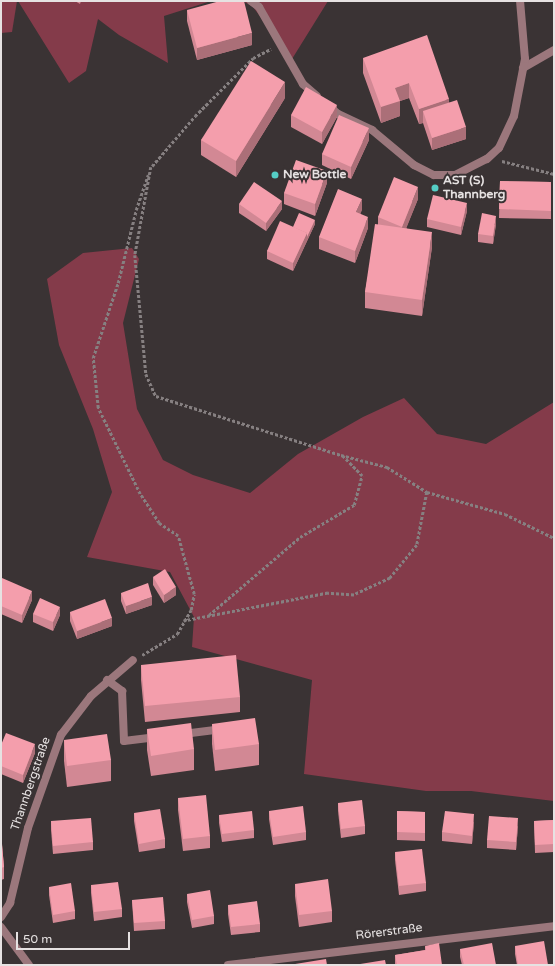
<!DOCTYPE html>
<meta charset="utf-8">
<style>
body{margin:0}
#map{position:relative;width:555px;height:966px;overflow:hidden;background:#3a3334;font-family:"Varela Round",sans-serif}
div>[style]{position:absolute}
.green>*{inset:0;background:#843b4a}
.path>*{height:2.5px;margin-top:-1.25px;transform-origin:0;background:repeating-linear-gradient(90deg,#868081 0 3px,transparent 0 5px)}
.service>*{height:8px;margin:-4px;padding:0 4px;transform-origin:4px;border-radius:4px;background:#9b777c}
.minor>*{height:8px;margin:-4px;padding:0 4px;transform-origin:4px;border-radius:4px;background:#9b777c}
.tertiary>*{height:8px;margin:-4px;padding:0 4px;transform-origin:4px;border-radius:4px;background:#9b777c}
.wall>*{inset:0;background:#d28894}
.shaded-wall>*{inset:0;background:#ab6f78}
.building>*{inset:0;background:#f49eac}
.dots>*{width:11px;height:11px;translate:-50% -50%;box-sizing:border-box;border:2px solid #3a3334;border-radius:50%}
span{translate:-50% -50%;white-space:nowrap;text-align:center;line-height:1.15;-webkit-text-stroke:4px #3a3334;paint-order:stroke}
.poi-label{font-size:12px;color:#e6e2e2;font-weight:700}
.left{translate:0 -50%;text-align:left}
.street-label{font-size:12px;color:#e6e2e2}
.frame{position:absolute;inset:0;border:2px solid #e6e2e2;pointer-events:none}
.scale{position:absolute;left:16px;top:932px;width:114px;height:18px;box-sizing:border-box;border:2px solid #e6e2e2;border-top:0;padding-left:5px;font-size:12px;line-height:14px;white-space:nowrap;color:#e6e2e2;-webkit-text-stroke:3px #3a3334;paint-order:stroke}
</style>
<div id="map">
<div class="green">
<i style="clip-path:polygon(1px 1px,17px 1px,12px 32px,1px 33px)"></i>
<i style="clip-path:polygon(18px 1px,211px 1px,164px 16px,168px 63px,119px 35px,98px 19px,86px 71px,69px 83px)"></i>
<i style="clip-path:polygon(243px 1px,328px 1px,292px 59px,253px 7px)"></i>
<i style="clip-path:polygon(132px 248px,139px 259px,123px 323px,137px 409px,163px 460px,193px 475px,250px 493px,298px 454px,363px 417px,404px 398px,437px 434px,486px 444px,554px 402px,554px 801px,471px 791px,426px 791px,304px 774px,312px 680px,192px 647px,194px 617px,170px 572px,87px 557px,112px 492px,93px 429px,59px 345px,47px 279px,83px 253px)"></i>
</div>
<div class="path">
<i style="left:502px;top:161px;width:54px;rotate:14deg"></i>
<i style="left:152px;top:166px;width:66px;rotate:-49.3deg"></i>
<i style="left:195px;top:116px;width:82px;rotate:-45deg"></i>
<i style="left:253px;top:58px;width:20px;rotate:-27deg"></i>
<i style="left:151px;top:167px;width:89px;rotate:100.3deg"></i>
<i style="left:135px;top:255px;width:120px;rotate:84.7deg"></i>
<i style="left:146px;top:374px;width:24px;rotate:66deg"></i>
<i style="left:156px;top:396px;width:194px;rotate:17.7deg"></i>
<i style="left:341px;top:455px;width:48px;rotate:14.6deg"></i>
<i style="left:387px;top:467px;width:47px;rotate:32deg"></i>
<i style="left:427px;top:492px;width:54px;rotate:100.7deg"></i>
<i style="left:417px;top:545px;width:43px;rotate:129.3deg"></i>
<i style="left:390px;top:578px;width:40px;rotate:155deg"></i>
<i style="left:354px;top:595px;width:26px;rotate:-176deg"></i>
<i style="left:328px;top:593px;width:147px;rotate:169deg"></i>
<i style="left:427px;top:492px;width:81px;rotate:15.8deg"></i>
<i style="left:505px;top:514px;width:55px;rotate:26.1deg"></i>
<i style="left:209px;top:615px;width:120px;rotate:-40.6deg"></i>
<i style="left:300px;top:537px;width:63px;rotate:-30.7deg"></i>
<i style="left:354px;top:505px;width:30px;rotate:-75deg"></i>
<i style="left:362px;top:476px;width:29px;rotate:-134deg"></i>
<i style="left:142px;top:655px;width:41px;rotate:-31deg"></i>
<i style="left:177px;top:634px;width:28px;rotate:-60deg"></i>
<i style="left:191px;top:610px;width:16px;rotate:-79deg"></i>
<i style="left:194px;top:594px;width:60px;rotate:-105.4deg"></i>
<i style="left:178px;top:536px;width:23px;rotate:-146deg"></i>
<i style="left:159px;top:523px;width:35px;rotate:-123deg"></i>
<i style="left:140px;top:494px;width:96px;rotate:-116deg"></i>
<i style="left:98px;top:408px;width:50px;rotate:-95.7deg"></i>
<i style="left:93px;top:358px;width:79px;rotate:-71.6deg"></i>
<i style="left:118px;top:283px;width:75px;rotate:-76.1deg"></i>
<i style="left:136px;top:210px;width:37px;rotate:-71deg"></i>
</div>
<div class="service">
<i style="left:523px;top:68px;width:36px;rotate:-30deg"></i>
<i style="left:487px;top:159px;width:16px;rotate:-43deg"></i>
<i style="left:499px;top:148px;width:35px;rotate:-65deg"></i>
<i style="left:514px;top:116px;width:58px;rotate:-79.1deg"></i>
<i style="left:525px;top:59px;width:58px;rotate:-94.9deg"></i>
<i style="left:107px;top:680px;width:19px;rotate:36deg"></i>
<i style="left:122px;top:691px;width:50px;rotate:87.7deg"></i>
<i style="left:124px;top:741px;width:33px;rotate:-7deg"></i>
<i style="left:183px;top:734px;width:40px;rotate:-7.1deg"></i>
</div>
<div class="minor">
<i style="left:251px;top:1px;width:10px;rotate:37deg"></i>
<i style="left:259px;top:7px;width:89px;rotate:60.3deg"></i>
<i style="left:303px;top:84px;width:18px;rotate:41deg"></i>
<i style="left:329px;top:106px;width:12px;rotate:42deg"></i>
<i style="left:338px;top:114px;width:38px;rotate:25deg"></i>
<i style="left:372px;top:130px;width:55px;rotate:39.8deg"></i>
<i style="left:414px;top:165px;width:22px;rotate:27deg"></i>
<i style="left:434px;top:175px;width:21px"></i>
<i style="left:455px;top:175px;width:36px;rotate:-27deg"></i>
<i style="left:1px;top:917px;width:17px;rotate:-57deg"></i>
<i style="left:10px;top:903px;width:77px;rotate:-76.5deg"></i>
<i style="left:28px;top:828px;width:99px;rotate:-70.5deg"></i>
<i style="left:61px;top:735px;width:49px;rotate:-52.4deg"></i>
<i style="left:91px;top:696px;width:55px;rotate:-40.6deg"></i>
<i style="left:228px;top:965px;width:328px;rotate:-6.8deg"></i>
</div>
<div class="tertiary">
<i style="left:1px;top:927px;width:47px;rotate:53.6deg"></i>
</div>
<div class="wall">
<i style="clip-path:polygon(75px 1px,81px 1px,80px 4px)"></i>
<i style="clip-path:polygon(187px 10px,252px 45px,197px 60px,187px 21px)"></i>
<i style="clip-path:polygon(363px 58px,449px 102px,466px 139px,432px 150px,423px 123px,419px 124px,409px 98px,400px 101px,400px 116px,381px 123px,363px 73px)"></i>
<i style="clip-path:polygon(285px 98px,236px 177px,201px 155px,201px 140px)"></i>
<i style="clip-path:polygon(291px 115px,337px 117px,322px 144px,291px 127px)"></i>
<i style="clip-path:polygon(369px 140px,351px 179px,322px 165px,322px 154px)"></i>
<i style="clip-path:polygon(500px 181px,551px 182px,551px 219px,499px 218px)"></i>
<i style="clip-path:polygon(327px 183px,315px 216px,284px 204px,284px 193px)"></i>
<i style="clip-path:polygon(418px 199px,406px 228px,432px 247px,422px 316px,365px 308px,365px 292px,378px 224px,378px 217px)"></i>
<i style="clip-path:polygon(239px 204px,282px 209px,266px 231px,239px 213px)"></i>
<i style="clip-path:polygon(362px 210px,360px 213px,368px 228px,355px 263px,319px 249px,319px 237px)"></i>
<i style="clip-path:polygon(467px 211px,461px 235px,427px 227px,427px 219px)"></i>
<i style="clip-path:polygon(315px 224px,293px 271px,267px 259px,267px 251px,293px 227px)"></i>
<i style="clip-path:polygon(496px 224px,493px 244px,478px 242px,478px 234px)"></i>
<i style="clip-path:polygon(153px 577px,176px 595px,164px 603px,153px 585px)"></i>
<i style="clip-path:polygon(1px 581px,32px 600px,22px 623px,1px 614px)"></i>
<i style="clip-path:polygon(121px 593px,152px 605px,126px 614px,121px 601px)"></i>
<i style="clip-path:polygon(70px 612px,112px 626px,77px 639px,70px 621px)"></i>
<i style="clip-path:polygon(33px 614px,60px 615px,53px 631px,33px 622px)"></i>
<i style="clip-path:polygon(141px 665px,240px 697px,240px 712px,145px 722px,141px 680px)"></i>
<i style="clip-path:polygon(212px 724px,259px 744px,259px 765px,215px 771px,212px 744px)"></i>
<i style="clip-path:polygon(147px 729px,194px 749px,194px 770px,151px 776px,147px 750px)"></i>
<i style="clip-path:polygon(64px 740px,111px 760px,111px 781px,67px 787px,64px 761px)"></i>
<i style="clip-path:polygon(1px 745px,35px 753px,23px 783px,1px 774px)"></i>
<i style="clip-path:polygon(178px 798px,210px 836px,210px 848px,183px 851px,178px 810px)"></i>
<i style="clip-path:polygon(338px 803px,365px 826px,365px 834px,341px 838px,338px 811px)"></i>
<i style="clip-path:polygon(269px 811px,306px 832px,306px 840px,273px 845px,269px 819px)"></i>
<i style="clip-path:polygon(397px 811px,425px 812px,425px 841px,397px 840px)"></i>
<i style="clip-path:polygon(134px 813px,165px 839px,165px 848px,139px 852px,134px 821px)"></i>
<i style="clip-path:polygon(219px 815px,254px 830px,254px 838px,222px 842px,219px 823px)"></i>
<i style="clip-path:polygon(554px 820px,554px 852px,535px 853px,534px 821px)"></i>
<i style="clip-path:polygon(51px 821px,93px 842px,93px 850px,53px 854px,51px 830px)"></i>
<i style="clip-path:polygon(474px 822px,472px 844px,442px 841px,442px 832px)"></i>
<i style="clip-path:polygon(518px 826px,516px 850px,487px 848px,487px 840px)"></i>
<i style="clip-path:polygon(1px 833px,4px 867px,4px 879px,1px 880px)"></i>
<i style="clip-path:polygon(395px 852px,426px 883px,426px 891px,399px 895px,395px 860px)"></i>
<i style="clip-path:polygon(295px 884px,332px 911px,332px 922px,299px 927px,295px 896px)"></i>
<i style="clip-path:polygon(91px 885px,122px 909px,122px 917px,94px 921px,91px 893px)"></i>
<i style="clip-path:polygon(49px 887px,75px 911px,75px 919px,53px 923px,49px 895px)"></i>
<i style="clip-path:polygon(187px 894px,214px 916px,214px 924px,192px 928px,187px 902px)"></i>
<i style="clip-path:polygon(132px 900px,165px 921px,165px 929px,134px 931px)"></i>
<i style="clip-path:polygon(228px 905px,260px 924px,260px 932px,231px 935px,228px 914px)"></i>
<i style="clip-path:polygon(425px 946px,442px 965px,395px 965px,395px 955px,425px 950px)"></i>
<i style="clip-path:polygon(515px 946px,548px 965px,517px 965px,515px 954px)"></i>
<i style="clip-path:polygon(460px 949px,496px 965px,462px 965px,460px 957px)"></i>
</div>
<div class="shaded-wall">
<i style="clip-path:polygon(252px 33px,252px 45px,197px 60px,197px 48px)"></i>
<i style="clip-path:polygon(285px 82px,285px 98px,236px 177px,236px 161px)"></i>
<i style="clip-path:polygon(409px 83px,409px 98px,400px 101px,400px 116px,381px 123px,381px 107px,395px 88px)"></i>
<i style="clip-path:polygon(449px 99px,449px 114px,423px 111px,423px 123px,419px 124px,419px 109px)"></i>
<i style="clip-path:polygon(337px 105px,337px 117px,322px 144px,322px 132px)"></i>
<i style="clip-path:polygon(466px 127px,466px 139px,432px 150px,432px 138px)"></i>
<i style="clip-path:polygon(369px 128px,369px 140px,351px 179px,351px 167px)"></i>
<i style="clip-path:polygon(327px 171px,327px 183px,315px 216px,315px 204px)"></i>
<i style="clip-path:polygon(418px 187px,418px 199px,402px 239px,402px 227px)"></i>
<i style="clip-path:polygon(362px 199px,362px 210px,356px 224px,356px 212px)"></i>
<i style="clip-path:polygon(282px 201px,282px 209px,266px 231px,266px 223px)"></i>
<i style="clip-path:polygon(467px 203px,467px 211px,461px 235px,461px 227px)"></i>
<i style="clip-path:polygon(496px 216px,496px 224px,493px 244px,493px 236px)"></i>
<i style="clip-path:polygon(368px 217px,368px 228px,355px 263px,355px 251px)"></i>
<i style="clip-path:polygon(315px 220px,315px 224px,293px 271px,293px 263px,307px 233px)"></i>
<i style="clip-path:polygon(432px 232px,432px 247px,422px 316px,422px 300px)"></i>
<i style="clip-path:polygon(176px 587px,176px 595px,164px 603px,164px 595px)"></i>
<i style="clip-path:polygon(32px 591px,32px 600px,22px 623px,22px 615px)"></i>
<i style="clip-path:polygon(152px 597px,152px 605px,126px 614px,126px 606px)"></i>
<i style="clip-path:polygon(60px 607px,60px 615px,53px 631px,53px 622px)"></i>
<i style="clip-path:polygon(112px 618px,112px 626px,77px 639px,77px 631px)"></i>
<i style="clip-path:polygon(35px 744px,35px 753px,23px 783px,23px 775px)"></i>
<i style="clip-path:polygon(474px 814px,474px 822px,472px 844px,472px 836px)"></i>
<i style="clip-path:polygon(518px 818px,518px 826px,516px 850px,516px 842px)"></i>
</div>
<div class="building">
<i style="clip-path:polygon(220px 1px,244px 1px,252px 33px,197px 48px,187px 10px)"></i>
<i style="clip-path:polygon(427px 35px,449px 99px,419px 109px,409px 83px,395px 88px,400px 101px,381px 107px,363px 58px)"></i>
<i style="clip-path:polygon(251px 61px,285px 82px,236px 161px,201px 140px)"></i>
<i style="clip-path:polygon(306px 87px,337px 105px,322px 132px,291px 115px)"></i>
<i style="clip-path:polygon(457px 100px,466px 127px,432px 138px,423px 111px)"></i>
<i style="clip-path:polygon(339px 115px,369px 128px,351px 167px,322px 154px)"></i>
<i style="clip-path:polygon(296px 160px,327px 171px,315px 204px,284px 193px)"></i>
<i style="clip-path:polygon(394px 177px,418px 187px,402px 227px,378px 217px)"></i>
<i style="clip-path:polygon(500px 181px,551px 182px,551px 211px,499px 209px)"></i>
<i style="clip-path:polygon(254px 182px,282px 201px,266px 223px,239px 204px)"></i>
<i style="clip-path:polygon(338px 189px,362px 199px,356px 212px,368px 217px,355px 251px,319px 237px)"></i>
<i style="clip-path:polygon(433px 195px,467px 203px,461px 227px,427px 219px)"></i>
<i style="clip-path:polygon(299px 213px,315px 220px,307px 237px,307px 233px,293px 227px)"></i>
<i style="clip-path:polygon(482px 213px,496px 216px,493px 236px,478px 234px)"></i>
<i style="clip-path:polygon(280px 221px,307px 233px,293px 263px,267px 251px)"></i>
<i style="clip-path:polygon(375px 224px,432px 232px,422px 300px,365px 292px)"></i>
<i style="clip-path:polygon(165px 569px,176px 587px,164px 595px,153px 577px)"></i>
<i style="clip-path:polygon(2px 578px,32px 591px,22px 615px,1px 606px,1px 581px)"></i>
<i style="clip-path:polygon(148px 583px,152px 597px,126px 606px,121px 593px)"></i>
<i style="clip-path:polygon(40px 598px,60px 607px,53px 622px,33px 614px)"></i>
<i style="clip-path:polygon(105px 599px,112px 618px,77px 631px,70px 612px)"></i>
<i style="clip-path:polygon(236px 655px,240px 697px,145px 706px,141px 665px)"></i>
<i style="clip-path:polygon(255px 718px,259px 744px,215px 750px,212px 724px)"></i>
<i style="clip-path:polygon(191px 723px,194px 749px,151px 756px,147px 729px)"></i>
<i style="clip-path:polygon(6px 733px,35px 744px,23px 775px,1px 766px,1px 745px)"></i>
<i style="clip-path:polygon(107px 734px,111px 760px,67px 766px,64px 740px)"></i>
<i style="clip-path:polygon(206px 795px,210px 836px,183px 839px,178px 798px)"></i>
<i style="clip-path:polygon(362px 800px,365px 826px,341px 829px,338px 803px)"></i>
<i style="clip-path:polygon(303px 806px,306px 832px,273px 837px,269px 811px)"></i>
<i style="clip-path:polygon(160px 809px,165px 839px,139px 844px,134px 813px)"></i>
<i style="clip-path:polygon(252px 811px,254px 830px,222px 834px,219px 815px)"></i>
<i style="clip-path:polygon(397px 811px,425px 812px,425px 833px,397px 832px)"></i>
<i style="clip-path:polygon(445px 811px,474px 814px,472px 836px,442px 832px)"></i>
<i style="clip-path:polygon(489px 816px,518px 818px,516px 842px,487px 840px)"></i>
<i style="clip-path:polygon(91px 818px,93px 842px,53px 846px,51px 821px)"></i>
<i style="clip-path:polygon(554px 820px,554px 844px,535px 845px,534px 821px)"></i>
<i style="clip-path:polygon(1px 833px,4px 867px,1px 868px)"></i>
<i style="clip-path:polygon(422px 849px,426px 883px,399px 886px,395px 852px)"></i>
<i style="clip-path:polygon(328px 879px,332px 911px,299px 915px,295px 884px)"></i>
<i style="clip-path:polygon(118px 882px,122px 909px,94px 912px,91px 885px)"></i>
<i style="clip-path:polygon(71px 883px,75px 911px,53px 915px,49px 887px)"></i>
<i style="clip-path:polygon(210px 890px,214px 916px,192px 920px,187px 894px)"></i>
<i style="clip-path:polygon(163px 897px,165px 921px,134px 923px,132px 900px)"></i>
<i style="clip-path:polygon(257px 901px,260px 924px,231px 927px,228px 905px)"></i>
<i style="clip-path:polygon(544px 941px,548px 965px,518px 965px,515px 946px)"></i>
<i style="clip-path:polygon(439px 943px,442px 965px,397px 965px,395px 955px,426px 950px,425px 946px)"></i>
<i style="clip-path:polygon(492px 943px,496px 965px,464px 965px,460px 949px)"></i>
<i style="clip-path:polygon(326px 959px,327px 965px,289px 965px)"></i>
<i style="clip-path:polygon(385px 960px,386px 965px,354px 965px)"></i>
</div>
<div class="dots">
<i style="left:275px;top:175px;background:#55cec5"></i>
<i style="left:435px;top:188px;background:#55cec5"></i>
</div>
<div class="poi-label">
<span class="left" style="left:283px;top:175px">New Bottle</span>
<span class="left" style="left:443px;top:188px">AST (S)<br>Thannberg</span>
</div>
<div class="street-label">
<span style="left:31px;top:784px;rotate:-71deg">Thannbergstraße</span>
<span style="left:389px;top:932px;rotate:-7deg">Rörerstraße</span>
</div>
<div class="frame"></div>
<div class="scale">50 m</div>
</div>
